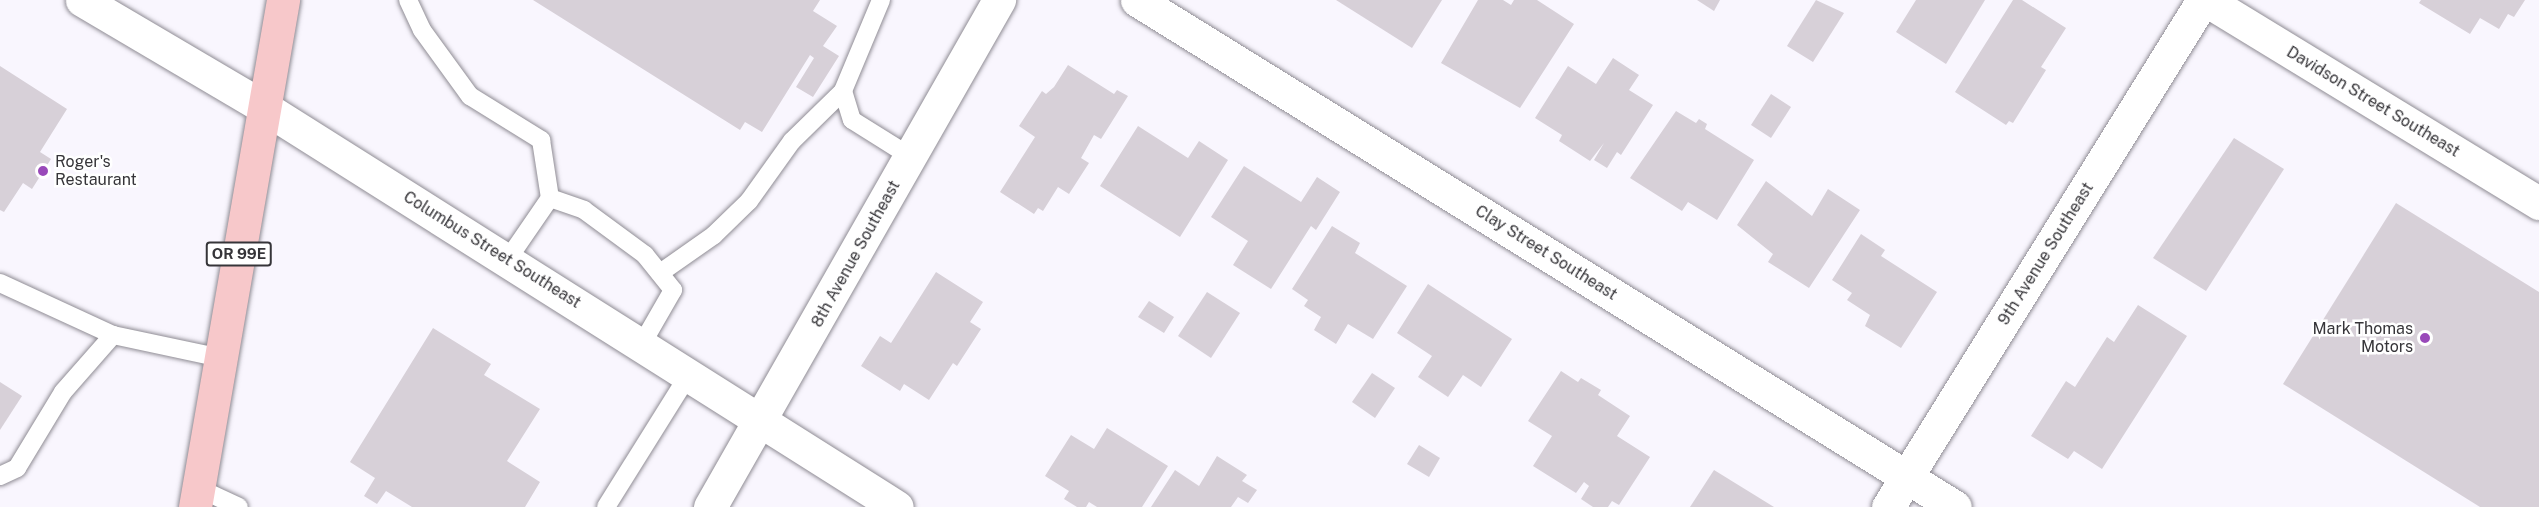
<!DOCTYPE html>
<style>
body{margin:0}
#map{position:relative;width:2539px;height:507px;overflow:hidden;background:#f9f6fe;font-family:"Public Sans",sans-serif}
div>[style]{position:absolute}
.building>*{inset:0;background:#d7d0d8}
.roads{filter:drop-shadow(0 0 2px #8f8c94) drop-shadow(0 0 2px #8f8c94)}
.service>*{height:18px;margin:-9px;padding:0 9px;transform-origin:9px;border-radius:9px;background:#fff}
.minor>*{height:33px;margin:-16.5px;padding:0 16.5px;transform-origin:16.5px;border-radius:16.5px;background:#fff}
.trunk>*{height:33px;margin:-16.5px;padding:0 16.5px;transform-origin:16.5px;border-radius:16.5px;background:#f7c8ca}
.dots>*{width:16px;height:16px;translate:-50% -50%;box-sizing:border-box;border:3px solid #fff;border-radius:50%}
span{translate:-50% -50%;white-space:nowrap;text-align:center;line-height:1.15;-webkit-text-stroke:5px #fff;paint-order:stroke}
.shield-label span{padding:2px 4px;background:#fff;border:2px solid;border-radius:4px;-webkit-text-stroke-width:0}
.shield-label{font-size:15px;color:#363539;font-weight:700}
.street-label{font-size:16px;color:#363539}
.poi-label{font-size:16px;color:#363539}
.left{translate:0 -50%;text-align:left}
.right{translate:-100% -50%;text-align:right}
</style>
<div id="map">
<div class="building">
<i style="clip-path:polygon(533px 0,820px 0,813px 11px,837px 26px,823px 46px,839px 56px,813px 97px,796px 87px,814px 58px,810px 55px,762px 132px,745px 122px,740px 130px)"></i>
<i style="clip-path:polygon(1336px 0,1442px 0,1412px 48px)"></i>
<i style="clip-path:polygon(1478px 0,1503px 0,1511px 5px,1514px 0,1537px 0,1574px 24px,1520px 108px,1441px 63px)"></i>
<i style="clip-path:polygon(1697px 0,1720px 0,1714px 11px)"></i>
<i style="clip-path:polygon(1816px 0,1844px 13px,1813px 62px,1787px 46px)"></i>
<i style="clip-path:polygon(1916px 0,1985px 0,1946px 64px,1896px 32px)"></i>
<i style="clip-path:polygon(2013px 0,2022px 0,2066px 28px,2041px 67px,2046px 70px,2013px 123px,2009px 121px,2006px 125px,1955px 92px)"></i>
<i style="clip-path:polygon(2421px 0,2525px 0,2514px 17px,2508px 14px,2499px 29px,2480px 18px,2470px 34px,2419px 3px)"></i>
<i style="clip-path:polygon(1613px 58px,1639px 75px,1629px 90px,1653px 105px,1621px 155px,1617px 152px,1607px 168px,1594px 160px,1604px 143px,1590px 161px,1559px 141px,1562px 135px,1535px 118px,1568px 66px,1596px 84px)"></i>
<i style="clip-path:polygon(1068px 65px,1114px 94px,1117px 90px,1128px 96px,1101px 139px,1094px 135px,1081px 158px,1089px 163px,1069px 194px,1058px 187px,1043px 211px,1038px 208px,1034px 214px,1000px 192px,1035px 137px,1019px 126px,1042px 91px,1046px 94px,1054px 87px)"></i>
<i style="clip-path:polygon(0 66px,67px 109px,40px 152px,51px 159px,32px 189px,23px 183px,4px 212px,0 210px)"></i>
<i style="clip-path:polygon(1771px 94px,1791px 107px,1771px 138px,1751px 125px)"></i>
<i style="clip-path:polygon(1676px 111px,1696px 123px,1699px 119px,1707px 124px,1705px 129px,1754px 160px,1717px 220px,1688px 202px,1682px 211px,1630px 178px)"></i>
<i style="clip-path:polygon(1138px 126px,1188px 158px,1199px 141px,1228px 160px,1180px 237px,1100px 186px)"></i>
<i style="clip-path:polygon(2234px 138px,2284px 169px,2206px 291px,2153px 258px)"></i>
<i style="clip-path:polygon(1244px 166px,1301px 202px,1317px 177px,1340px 192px,1316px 230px,1311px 226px,1271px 289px,1233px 265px,1248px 241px,1211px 217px)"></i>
<i style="clip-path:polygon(1766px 181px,1812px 216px,1828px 189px,1860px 210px,1809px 288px,1768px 262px,1773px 254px,1737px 225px)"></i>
<i style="clip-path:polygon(2396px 203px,2539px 292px,2539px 507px,2480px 507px,2283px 384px)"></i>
<i style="clip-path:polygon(1332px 226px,1360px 243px,1355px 253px,1407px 286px,1373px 339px,1348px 324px,1336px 344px,1314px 330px,1321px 317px,1304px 306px,1308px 300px,1292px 289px)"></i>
<i style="clip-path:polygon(1861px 234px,1885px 250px,1881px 256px,1937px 292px,1901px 348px,1865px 326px,1870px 315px,1847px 300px,1852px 293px,1832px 280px)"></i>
<i style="clip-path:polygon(936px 272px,983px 302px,970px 322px,981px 329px,957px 366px,953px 363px,929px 400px,904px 384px,900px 391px,861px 366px,880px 336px,891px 343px)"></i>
<i style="clip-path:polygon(1428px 284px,1512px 339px,1481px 387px,1463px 375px,1448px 397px,1418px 377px,1432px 356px,1397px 333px)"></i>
<i style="clip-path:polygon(1207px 292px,1240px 313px,1211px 358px,1178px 336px)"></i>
<i style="clip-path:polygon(1149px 301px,1174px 317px,1164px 333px,1138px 317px)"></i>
<i style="clip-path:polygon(2138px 305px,2187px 336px,2102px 469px,2074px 451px,2068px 459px,2031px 436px,2066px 381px,2075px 387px,2107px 337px,2114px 342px)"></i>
<i style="clip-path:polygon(433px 328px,491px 364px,484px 375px,540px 409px,507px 461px,540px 482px,525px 507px,412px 507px,386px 491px,377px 504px,364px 496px,375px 478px,350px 462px)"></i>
<i style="clip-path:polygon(1561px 371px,1578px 382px,1581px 378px,1601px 390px,1598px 395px,1630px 416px,1617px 436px,1650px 457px,1619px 505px,1612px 501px,1608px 507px,1593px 507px,1581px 499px,1589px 486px,1584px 482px,1576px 493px,1533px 466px,1552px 436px,1528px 421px)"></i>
<i style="clip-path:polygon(1372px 373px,1395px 388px,1375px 418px,1352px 402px)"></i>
<i style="clip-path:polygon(0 382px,22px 396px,0 430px)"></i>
<i style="clip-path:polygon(1107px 428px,1168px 466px,1142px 507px,1097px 507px,1089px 502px,1086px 507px,1077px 507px,1064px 499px,1069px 491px,1045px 476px,1071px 435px,1094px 449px)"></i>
<i style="clip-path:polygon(1419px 445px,1440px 458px,1429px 477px,1407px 464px)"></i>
<i style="clip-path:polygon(1217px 456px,1247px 475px,1242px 481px,1257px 490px,1248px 503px,1238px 497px,1231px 507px,1151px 507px,1175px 470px,1199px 486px)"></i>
<i style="clip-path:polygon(1714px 470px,1774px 507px,1690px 507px)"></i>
</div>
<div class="roads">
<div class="service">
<i style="left:408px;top:0;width:33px;rotate:65deg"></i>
<i style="left:422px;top:30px;width:82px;rotate:54deg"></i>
<i style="left:470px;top:96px;width:84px;rotate:31.8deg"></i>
<i style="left:541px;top:140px;width:59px;rotate:81.2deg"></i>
<i style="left:881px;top:0;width:99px;rotate:112.7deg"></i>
<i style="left:843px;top:91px;width:30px;rotate:73deg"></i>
<i style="left:852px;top:120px;width:70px;rotate:32.1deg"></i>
<i style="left:508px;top:259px;width:74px;rotate:-55.5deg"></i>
<i style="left:550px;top:198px;width:36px;rotate:19deg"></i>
<i style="left:584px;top:210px;width:76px;rotate:36.4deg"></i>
<i style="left:645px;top:255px;width:45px;rotate:51.3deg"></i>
<i style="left:673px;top:290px;width:62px;rotate:119.9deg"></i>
<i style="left:660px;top:273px;width:66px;rotate:-35.1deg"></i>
<i style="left:714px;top:235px;width:49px;rotate:-44.2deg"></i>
<i style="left:749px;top:201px;width:74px;rotate:-54.4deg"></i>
<i style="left:792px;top:141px;width:71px;rotate:-44.4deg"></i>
<i style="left:0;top:283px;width:124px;rotate:24.7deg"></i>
<i style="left:113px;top:335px;width:110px;rotate:12deg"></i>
<i style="left:0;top:476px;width:19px;rotate:-25deg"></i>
<i style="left:17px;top:468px;width:89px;rotate:-58.8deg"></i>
<i style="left:63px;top:392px;width:76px;rotate:-48.7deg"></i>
<i style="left:198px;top:488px;width:45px;rotate:24.9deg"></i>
<i style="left:606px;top:507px;width:157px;rotate:-58deg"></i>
</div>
<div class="minor">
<i style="left:82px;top:0;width:212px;rotate:30.5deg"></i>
<i style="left:265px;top:108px;width:747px;rotate:32.27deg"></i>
<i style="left:1137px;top:0;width:962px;rotate:31.79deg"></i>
<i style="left:2206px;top:0;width:390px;rotate:31.4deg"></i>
<i style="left:710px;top:507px;width:584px;rotate:-60.32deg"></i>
<i style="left:1888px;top:507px;width:597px;rotate:-58.15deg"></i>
</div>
<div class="trunk">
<i style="left:195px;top:507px;width:515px;rotate:-80.15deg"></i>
</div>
</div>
<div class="dots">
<i style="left:43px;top:171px;background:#9949b9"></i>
<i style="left:2425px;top:338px;background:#9949b9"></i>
</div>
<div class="shield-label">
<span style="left:239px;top:254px">OR 99E</span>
</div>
<div class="street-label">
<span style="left:2373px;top:102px;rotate:31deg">Davidson Street Southeast</span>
<span style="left:492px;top:250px;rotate:32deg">Columbus Street Southeast</span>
<span style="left:1546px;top:253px;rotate:32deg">Clay Street Southeast</span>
<span style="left:856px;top:254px;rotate:-61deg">8th Avenue Southeast</span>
<span style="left:2046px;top:254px;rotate:-58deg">9th Avenue Southeast</span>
</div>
<div class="poi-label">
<span class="left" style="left:55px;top:171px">Roger's<br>Restaurant</span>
<span class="right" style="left:2413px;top:338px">Mark Thomas<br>Motors</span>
</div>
</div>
